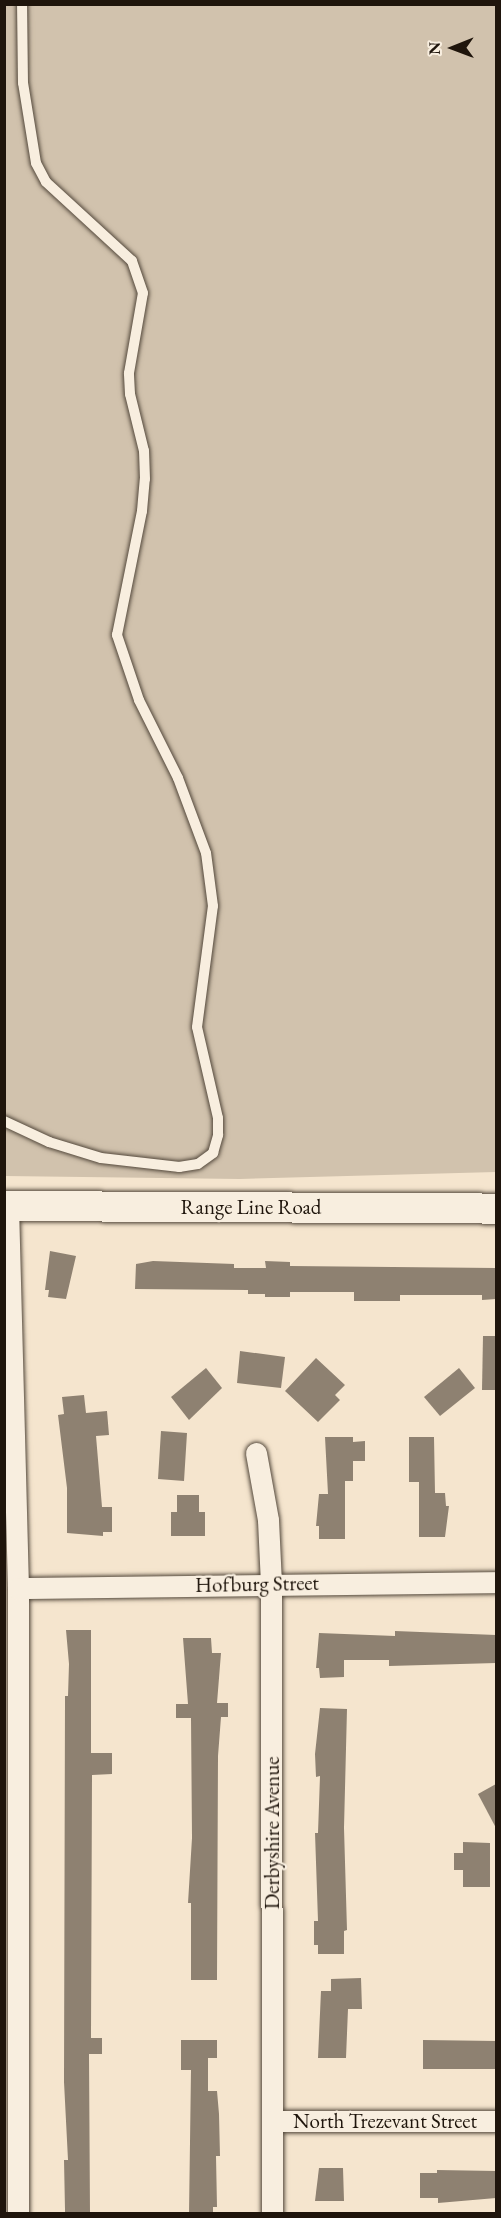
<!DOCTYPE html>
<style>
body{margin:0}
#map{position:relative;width:501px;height:2218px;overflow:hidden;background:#f5e5ce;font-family:"EB Garamond",serif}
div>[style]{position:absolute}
.green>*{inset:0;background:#d1c2ad}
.building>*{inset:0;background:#8e8171}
.roads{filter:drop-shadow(0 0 2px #54493c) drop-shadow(0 0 2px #54493c)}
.lane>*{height:10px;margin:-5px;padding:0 5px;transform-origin:5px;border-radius:5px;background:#f8eedf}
.street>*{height:21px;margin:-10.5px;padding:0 10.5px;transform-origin:10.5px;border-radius:10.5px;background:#f8eedf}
.secondary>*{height:30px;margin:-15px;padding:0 15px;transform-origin:15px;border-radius:15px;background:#f8eedf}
span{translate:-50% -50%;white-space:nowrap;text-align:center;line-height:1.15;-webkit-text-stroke:4.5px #f8eedf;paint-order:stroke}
.street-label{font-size:21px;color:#1f150c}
.frame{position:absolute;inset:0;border:6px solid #1f150c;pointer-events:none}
.north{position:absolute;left:423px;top:18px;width:60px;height:60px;-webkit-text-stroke:4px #f8eedf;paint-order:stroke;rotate:269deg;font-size:16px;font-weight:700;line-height:24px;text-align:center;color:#1f150c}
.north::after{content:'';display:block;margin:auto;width:21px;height:27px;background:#1f150c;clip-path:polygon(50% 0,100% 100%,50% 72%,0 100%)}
</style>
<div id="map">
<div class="green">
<i style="clip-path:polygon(5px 5px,496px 5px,496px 1172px,240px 1179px,5px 1176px)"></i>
</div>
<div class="building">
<i style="clip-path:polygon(50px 1251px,76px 1256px,66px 1299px,48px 1297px,49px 1290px,45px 1290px)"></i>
<i style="clip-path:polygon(153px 1261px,234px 1264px,234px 1268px,266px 1268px,265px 1261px,290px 1262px,290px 1266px,496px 1268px,496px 1299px,482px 1300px,482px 1295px,400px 1295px,400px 1301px,354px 1301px,354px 1292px,290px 1292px,290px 1297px,265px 1297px,265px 1294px,248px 1294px,248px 1290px,135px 1289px,136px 1264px)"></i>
<i style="clip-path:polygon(483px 1336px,496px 1336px,496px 1390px,482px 1390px)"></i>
<i style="clip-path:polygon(240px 1351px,285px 1357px,281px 1388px,237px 1383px)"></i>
<i style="clip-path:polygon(316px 1358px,345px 1385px,335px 1395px,340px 1400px,318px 1422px,285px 1391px)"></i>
<i style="clip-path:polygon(206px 1368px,222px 1388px,189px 1420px,171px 1397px)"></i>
<i style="clip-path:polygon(459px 1368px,475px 1388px,440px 1416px,424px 1397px)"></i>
<i style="clip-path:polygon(84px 1395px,86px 1413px,107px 1411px,109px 1435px,96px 1436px,102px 1507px,112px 1507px,112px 1532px,103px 1532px,103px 1536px,67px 1533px,67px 1488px,58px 1415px,64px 1414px,62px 1397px)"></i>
<i style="clip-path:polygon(161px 1431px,187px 1433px,184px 1481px,158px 1479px)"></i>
<i style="clip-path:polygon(325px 1437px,353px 1437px,353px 1442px,365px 1441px,365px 1461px,353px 1461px,353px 1481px,345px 1481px,345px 1539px,319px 1539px,319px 1526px,316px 1526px,319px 1494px,328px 1494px)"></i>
<i style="clip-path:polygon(409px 1437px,434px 1437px,435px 1493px,445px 1493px,446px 1506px,449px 1506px,445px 1537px,419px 1537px,419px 1482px,409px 1482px)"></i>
<i style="clip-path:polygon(177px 1495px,199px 1495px,199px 1512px,205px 1512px,205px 1536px,171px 1536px,171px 1512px,177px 1512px)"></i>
<i style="clip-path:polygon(66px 1630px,91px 1630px,91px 1753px,112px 1753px,112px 1774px,92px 1775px,91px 2038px,102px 2038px,102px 2054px,89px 2054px,90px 2214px,65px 2214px,65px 2210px,64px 2160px,68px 2160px,64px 2082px,65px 1696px,68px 1696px,69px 1664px)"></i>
<i style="clip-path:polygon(395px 1631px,496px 1635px,496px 1663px,389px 1666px,389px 1660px,344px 1660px,344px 1677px,320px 1678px,319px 1668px,316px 1668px,319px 1633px,395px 1636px)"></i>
<i style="clip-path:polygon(183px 1638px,211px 1638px,212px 1653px,221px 1653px,217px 1703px,228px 1703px,228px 1717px,221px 1717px,218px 1756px,217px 1980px,191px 1980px,191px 1903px,188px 1903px,192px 1838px,191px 1718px,176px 1718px,176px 1704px,188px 1704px)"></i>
<i style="clip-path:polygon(320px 1708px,347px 1709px,344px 1828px,347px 1930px,344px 1931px,344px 1954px,318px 1954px,318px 1945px,314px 1945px,314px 1921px,318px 1921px,315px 1833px,318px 1833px,320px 1776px,316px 1777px,315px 1754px)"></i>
<i style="clip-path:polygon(496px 1784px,496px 1828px,478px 1794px)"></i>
<i style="clip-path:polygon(463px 1842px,490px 1843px,490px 1887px,463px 1887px,463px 1870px,454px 1870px,454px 1853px,463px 1853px)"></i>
<i style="clip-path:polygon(361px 1978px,362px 2009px,348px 2009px,346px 2058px,318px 2058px,321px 1991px,331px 1991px,331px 1979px)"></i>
<i style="clip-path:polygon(181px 2040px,217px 2040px,217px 2058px,208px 2058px,208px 2091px,217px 2091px,219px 2114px,220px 2156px,216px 2156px,217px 2207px,213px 2207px,213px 2214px,189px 2214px,191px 2070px,181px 2070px)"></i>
<i style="clip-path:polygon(423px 2040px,496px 2041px,496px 2069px,423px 2069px)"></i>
<i style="clip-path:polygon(319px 2168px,343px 2168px,344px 2201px,315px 2201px)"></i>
<i style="clip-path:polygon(437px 2170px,496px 2171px,496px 2198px,438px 2203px,438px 2198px,420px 2198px,420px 2173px,437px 2173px)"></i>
</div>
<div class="roads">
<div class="lane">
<i style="left:4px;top:1121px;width:50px;rotate:25deg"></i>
<i style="left:49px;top:1142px;width:54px;rotate:17.1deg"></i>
<i style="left:101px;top:1158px;width:79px;rotate:6.6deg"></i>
<i style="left:179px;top:1167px;width:19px;rotate:-9deg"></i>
<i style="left:198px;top:1164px;width:19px;rotate:-36deg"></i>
<i style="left:213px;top:1153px;width:19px;rotate:-74deg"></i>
<i style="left:218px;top:1135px;width:17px;rotate:-90deg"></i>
<i style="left:218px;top:1118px;width:93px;rotate:-103deg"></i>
<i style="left:197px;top:1027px;width:122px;rotate:-82.5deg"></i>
<i style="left:213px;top:906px;width:53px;rotate:-97.5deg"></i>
<i style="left:206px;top:853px;width:80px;rotate:-110.5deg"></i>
<i style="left:178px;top:778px;width:87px;rotate:-116.6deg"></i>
<i style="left:139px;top:700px;width:69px;rotate:-108.7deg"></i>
<i style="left:117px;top:635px;width:126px;rotate:-78.6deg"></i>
<i style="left:142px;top:511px;width:32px;rotate:-85deg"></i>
<i style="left:145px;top:479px;width:28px;rotate:-92deg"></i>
<i style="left:144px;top:451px;width:59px;rotate:-103.8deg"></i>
<i style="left:130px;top:394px;width:21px;rotate:-93deg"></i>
<i style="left:129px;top:373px;width:81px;rotate:-80.1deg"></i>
<i style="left:143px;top:293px;width:34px;rotate:-109deg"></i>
<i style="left:132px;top:261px;width:117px;rotate:-137.4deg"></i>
<i style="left:46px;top:182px;width:21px;rotate:-118deg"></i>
<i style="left:36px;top:163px;width:81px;rotate:-99.2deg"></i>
<i style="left:23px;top:83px;width:79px;rotate:-90.7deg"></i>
</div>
<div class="street">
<i style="left:8px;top:1206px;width:382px;rotate:88.5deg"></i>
<i style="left:18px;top:1588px;width:626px;rotate:90deg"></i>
<i style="left:256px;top:1453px;width:68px;rotate:79.8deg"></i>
<i style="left:268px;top:1520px;width:63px;rotate:87.3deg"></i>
<i style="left:271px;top:1583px;width:631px;rotate:89.91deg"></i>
<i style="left:18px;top:1588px;width:478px;rotate:-0.7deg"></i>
<i style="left:273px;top:2121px;width:223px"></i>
</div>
<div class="secondary">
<i style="left:4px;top:1206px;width:492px;rotate:0.3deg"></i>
</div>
</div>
<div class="street-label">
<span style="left:251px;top:1207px">Range Line Road</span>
<span style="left:257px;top:1584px;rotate:-1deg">Hofburg Street</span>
<span style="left:272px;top:1833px;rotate:-90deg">Derbyshire Avenue</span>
<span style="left:385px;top:2121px">North Trezevant Street</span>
</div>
<div class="frame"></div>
<div class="north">N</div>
</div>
